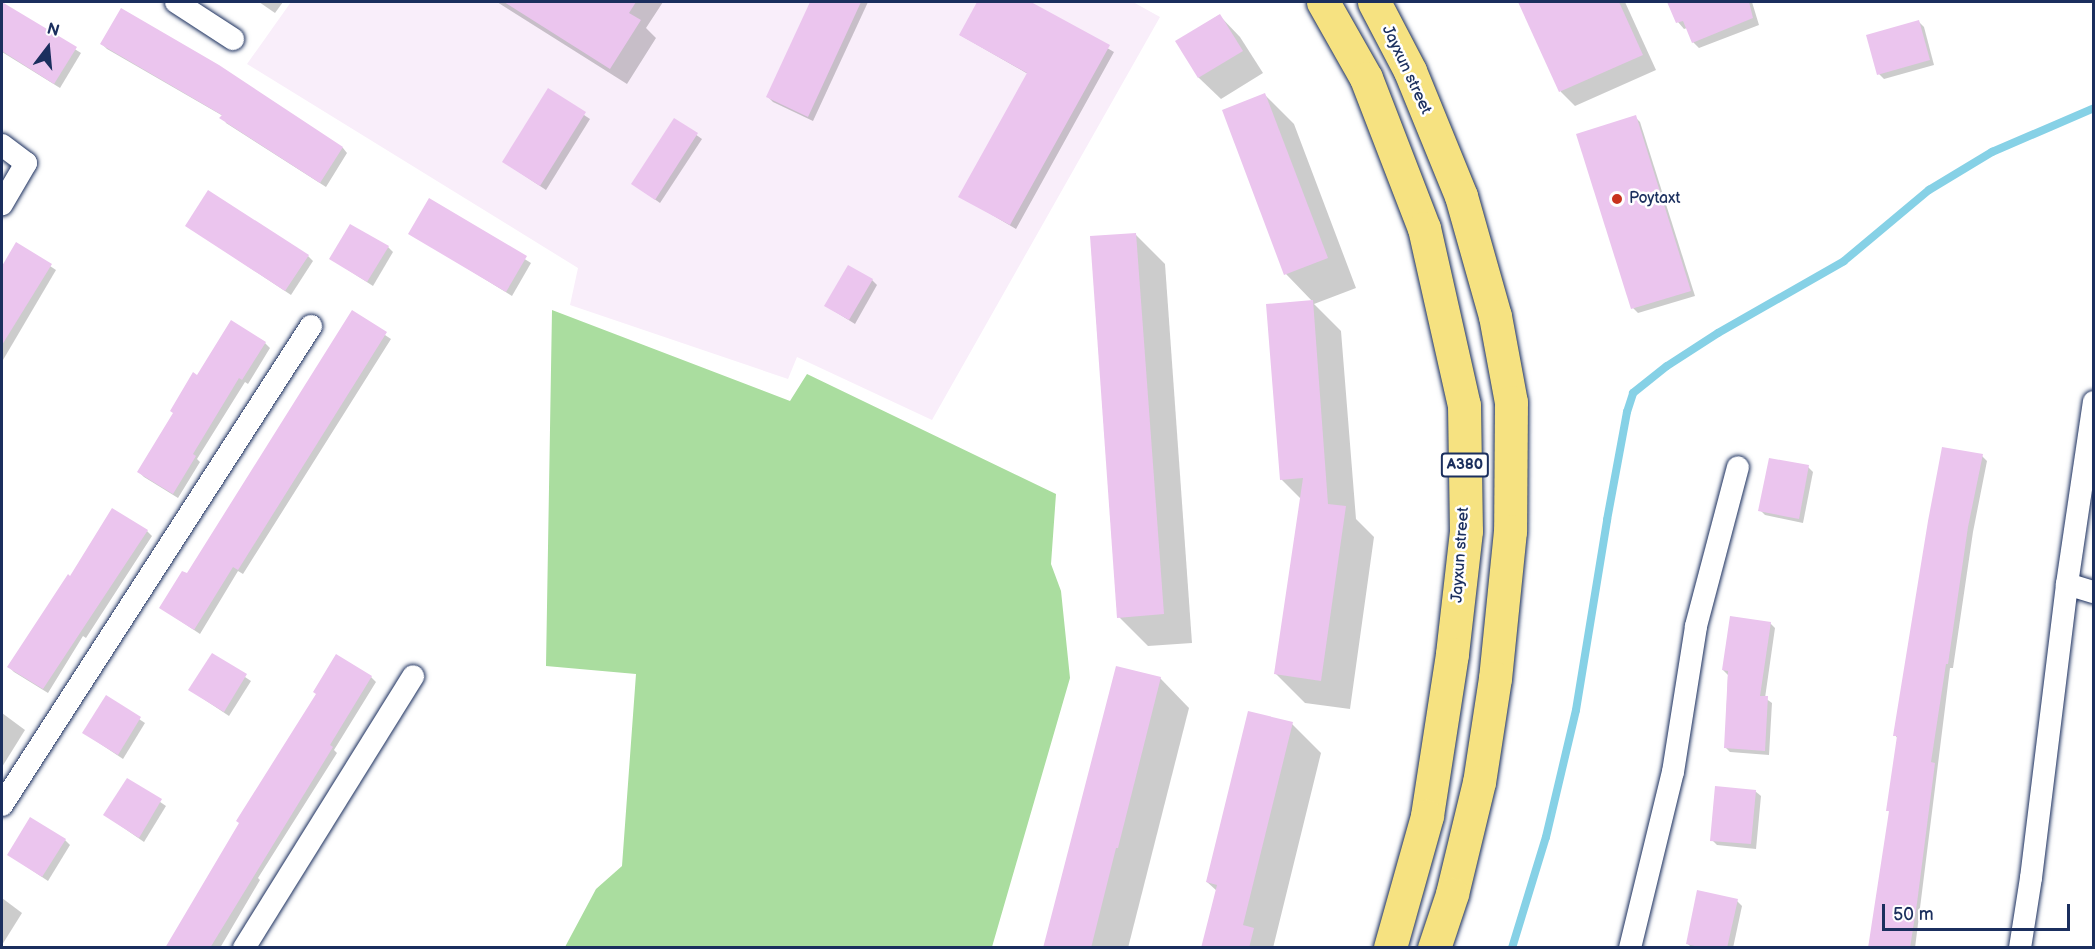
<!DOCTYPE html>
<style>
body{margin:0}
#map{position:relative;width:2095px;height:949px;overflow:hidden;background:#fff;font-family:"Balsamiq Sans",sans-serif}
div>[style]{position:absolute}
.built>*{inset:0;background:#f9eefa}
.green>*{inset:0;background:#aadd9f}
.shadow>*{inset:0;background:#0003}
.stream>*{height:8px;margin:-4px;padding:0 4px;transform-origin:4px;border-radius:4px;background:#86d1e6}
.building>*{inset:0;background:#ebc5ee}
.roads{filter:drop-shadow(0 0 2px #1b2f5e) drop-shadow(0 0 2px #1b2f5e)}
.street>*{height:22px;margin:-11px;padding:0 11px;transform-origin:11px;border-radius:11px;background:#fff}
.highway>*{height:33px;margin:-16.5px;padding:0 16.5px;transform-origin:16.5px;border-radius:16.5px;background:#f6e281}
.dots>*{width:16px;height:16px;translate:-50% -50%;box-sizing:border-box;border:3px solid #fff;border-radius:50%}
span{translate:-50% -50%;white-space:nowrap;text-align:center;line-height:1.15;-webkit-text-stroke:5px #fff;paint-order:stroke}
.shield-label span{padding:2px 4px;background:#fff;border:2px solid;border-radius:4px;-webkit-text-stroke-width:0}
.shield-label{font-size:15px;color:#1b2f5e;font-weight:700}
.street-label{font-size:16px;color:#1b2f5e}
.poi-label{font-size:16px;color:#1b2f5e}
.left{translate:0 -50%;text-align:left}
.frame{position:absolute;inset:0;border:3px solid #1b2f5e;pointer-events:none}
.north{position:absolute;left:18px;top:18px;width:60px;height:60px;-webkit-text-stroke:4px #fff;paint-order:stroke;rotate:16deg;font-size:16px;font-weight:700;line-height:24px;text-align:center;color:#1b2f5e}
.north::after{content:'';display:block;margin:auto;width:21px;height:27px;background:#1b2f5e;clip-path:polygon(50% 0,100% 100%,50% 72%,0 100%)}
.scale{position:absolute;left:1882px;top:904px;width:188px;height:27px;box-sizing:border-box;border:3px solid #1b2f5e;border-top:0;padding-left:8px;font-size:18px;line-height:21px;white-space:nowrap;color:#1b2f5e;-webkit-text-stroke:4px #fff;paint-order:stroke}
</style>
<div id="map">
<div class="built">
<i style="clip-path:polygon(291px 2px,1133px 2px,1160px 17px,932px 420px,797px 357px,788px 379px,570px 305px,578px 268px,247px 64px)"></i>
</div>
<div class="green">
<i style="clip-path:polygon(552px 310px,790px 401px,807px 374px,1056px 494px,1051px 564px,1061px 591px,1070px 678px,992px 947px,565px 947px,596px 889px,622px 866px,636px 674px,546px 666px)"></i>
</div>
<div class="shadow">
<i style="clip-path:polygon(259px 2px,283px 2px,275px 13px)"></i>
<i style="clip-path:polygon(497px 2px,663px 2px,646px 28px,656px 38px,627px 84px)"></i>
<i style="clip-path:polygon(812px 2px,868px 2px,813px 121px,773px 102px,768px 97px)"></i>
<i style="clip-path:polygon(979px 2px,1028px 2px,1114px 52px,1016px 229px,960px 196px,1028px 74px,960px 35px)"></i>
<i style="clip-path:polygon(1520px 2px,1625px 2px,1656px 70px,1575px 106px,1561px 92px)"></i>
<i style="clip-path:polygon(1669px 2px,1752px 2px,1759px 25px,1699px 48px,1693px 42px,1687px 28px,1684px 29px,1678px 22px)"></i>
<i style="clip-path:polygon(3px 4px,81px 53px,60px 88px,2px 52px)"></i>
<i style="clip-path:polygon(122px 10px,343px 148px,347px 153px,326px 187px,226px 123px,223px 116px,107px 49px,102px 44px)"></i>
<i style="clip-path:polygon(1219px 15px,1240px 37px,1263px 73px,1221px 99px,1199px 78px,1177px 41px)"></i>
<i style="clip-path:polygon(1919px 22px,1924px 27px,1934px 65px,1884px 79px,1879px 74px)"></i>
<i style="clip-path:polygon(548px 91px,590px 119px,546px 190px,504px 162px)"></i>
<i style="clip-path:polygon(1265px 95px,1294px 124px,1356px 288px,1314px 304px,1341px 331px,1356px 519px,1374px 537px,1350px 709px,1305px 703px,1276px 674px,1301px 499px,1281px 479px,1268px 305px,1313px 302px,1286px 274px)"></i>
<i style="clip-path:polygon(1635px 117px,1640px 122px,1695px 296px,1638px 313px,1633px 308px)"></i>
<i style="clip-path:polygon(675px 120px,702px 139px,660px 203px,633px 184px)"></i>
<i style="clip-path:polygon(430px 200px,531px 263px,512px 296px,410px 233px)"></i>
<i style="clip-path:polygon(187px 226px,308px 256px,313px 261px,291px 295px)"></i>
<i style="clip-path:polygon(1136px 235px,1165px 264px,1192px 643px,1148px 646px,1119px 617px)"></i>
<i style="clip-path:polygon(17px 244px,56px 270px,3px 360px,2px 270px)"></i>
<i style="clip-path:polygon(388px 247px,393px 252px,373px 286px,331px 259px)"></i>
<i style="clip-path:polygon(872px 280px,877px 285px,855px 324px,826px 306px)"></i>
<i style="clip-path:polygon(352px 313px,391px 339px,243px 574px,238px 571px,200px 634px,161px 608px,187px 575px)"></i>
<i style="clip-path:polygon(265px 343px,270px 348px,248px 384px,245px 382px,197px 459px,200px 462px,178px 498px,144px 477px,139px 472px)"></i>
<i style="clip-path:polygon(1982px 456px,1987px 461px,1973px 532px,1953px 668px,1950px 668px,1915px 948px,1870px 948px,1890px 813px,1888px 810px,1898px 739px,1895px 735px)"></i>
<i style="clip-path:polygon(1808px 467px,1813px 472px,1803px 523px,1765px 515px,1760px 510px)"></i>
<i style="clip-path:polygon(147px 531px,152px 536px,86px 638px,83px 636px,48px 693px,14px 672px,9px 667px,71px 578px)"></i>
<i style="clip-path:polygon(1770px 623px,1775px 628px,1765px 698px,1772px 703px,1769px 755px,1730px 752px,1725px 747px,1728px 675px,1723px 670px)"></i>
<i style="clip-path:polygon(212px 655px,251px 681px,229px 716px,190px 690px)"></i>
<i style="clip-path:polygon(371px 677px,376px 682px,334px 750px,337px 753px,258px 878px,260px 880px,220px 948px,166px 948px,240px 823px)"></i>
<i style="clip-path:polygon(1160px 678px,1189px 708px,1128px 948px,1045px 948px)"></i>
<i style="clip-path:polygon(106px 697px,145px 723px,123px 759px,84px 733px)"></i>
<i style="clip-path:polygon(2px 713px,25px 730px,2px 767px)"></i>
<i style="clip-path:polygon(1292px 724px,1321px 753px,1273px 948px,1203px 948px,1217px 891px,1207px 882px)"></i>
<i style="clip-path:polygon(128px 780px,166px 806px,144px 842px,105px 815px)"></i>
<i style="clip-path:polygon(1755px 791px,1761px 796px,1756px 849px,1717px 845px,1712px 840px)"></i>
<i style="clip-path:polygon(65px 840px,70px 845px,48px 881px,9px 855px)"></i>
<i style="clip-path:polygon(2px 898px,22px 913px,2px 945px)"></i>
<i style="clip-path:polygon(1737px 901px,1742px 906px,1733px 948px,1692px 948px,1687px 943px)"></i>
</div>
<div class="stream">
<i style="left:1512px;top:948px;width:116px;rotate:-73deg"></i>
<i style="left:1546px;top:837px;width:130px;rotate:-76.7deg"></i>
<i style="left:1576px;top:710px;width:193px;rotate:-80.7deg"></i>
<i style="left:1607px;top:520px;width:110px;rotate:-79.5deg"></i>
<i style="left:1627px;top:412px;width:20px;rotate:-72deg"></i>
<i style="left:1633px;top:393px;width:43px;rotate:-38.5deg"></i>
<i style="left:1667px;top:366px;width:61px;rotate:-32.9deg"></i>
<i style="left:1718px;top:333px;width:145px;rotate:-29.7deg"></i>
<i style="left:1844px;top:261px;width:111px;rotate:-39.9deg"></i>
<i style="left:1929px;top:190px;width:74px;rotate:-31.1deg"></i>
<i style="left:1992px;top:152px;width:111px;rotate:-23.3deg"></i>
</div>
<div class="building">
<i style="clip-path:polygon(2px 2px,77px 47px,54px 84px,2px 51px)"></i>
<i style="clip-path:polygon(504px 2px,636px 2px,629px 13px,641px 20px,610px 69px)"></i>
<i style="clip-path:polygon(810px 2px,861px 2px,808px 117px,766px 97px)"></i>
<i style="clip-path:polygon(977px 2px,1031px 2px,1110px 45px,1010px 225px,958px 197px,1027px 73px,959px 35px)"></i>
<i style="clip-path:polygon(1518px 2px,1619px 2px,1643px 55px,1559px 92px)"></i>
<i style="clip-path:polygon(1667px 2px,1749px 2px,1753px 18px,1692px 43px,1683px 21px,1676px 23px)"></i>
<i style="clip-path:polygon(121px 8px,219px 65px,343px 147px,320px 183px,219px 118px,222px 115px,100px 44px)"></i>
<i style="clip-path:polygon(1220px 14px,1243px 51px,1198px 78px,1175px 41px)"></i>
<i style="clip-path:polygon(1919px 20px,1930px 60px,1877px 75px,1866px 35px)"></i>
<i style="clip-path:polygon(548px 88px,586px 112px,540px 186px,502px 162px)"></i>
<i style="clip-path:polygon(1265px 93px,1328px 258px,1284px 275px,1222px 110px)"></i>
<i style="clip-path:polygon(1636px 115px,1691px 291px,1631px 309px,1576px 134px)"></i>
<i style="clip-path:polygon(674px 118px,698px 133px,655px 200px,631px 184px)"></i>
<i style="clip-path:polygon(208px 190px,309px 255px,285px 291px,185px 226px)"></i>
<i style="clip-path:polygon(429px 198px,527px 256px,506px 292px,408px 234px)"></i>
<i style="clip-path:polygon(350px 224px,389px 246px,367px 282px,329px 259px)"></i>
<i style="clip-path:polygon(1136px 233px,1164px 614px,1117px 618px,1090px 236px)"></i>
<i style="clip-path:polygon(16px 242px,52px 264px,2px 345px,2px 266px)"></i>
<i style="clip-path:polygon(848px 265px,873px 279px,849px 320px,824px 306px)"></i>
<i style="clip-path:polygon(1313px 300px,1328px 504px,1346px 506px,1321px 681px,1274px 674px,1303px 478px,1280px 480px,1266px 304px)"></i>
<i style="clip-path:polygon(352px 310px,387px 332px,238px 570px,233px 567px,194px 630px,159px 608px,182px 571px,187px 573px)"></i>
<i style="clip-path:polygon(231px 320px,266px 342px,242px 380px,239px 378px,193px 454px,196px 456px,173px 494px,137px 472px,173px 413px,170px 411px,193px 372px,197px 375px)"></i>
<i style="clip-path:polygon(1942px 447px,1983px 454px,1968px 527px,1948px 664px,1946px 664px,1931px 762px,1935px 763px,1917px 903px,1910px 948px,1868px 948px,1889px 811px,1886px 811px,1897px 736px,1893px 736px,1928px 521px)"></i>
<i style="clip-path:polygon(1769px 458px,1809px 465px,1799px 519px,1758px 511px)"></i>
<i style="clip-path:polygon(112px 508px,148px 530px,43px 689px,7px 667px,68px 574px,70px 576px)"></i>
<i style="clip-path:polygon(1730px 616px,1771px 622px,1760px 696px,1768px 696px,1765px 751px,1724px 748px,1728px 671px,1722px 670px)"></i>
<i style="clip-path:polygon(212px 653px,247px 674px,224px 712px,188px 690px)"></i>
<i style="clip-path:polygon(336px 654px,372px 676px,330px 745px,333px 747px,210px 948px,165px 948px,239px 823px,236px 821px,316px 694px,313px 692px)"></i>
<i style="clip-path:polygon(1116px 666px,1161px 677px,1118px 848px,1116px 848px,1091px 948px,1043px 948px)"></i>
<i style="clip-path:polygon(106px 695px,141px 717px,118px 755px,82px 733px)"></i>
<i style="clip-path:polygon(1248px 711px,1293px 722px,1243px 925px,1254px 928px,1249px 948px,1201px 948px,1217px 885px,1206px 882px)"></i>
<i style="clip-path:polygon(127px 778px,162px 799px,139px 838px,103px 815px)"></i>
<i style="clip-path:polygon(1715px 786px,1756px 790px,1751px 844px,1710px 841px)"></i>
<i style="clip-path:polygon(30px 817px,66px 839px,42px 877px,7px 855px)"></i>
<i style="clip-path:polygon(1697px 890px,1738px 899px,1727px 948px,1703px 948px,1686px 944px)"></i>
</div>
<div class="roads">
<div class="street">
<i style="left:176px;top:2px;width:68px;rotate:33deg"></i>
<i style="left:2px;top:145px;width:30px;rotate:37deg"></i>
<i style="left:26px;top:163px;width:48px;rotate:120.3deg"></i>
<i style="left:2067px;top:584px;width:28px;rotate:17deg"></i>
<i style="left:2px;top:805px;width:570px;rotate:-57.17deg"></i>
<i style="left:244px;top:948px;width:320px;rotate:-58.1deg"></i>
<i style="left:1630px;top:948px;width:181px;rotate:-76.3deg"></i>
<i style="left:1673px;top:772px;width:148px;rotate:-81deg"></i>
<i style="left:1696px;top:626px;width:164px;rotate:-75.2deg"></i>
<i style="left:2020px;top:948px;width:71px;rotate:-81.1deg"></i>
<i style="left:2031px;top:878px;width:296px;rotate:-83deg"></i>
<i style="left:2067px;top:584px;width:184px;rotate:-81.6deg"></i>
</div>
<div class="highway">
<i style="left:1323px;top:2px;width:87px;rotate:60.5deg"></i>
<i style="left:1366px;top:78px;width:161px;rotate:68.9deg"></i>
<i style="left:1424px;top:228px;width:181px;rotate:77.3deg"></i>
<i style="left:1464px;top:405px;width:126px;rotate:89.1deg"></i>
<i style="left:1466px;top:531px;width:124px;rotate:96.5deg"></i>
<i style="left:1452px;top:654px;width:164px;rotate:98.8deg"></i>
<i style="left:1427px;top:816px;width:137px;rotate:105.7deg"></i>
<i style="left:1374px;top:2px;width:78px;rotate:62.4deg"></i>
<i style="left:1410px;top:71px;width:135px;rotate:67.8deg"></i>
<i style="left:1461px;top:196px;width:125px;rotate:74.2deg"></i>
<i style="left:1495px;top:316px;width:87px;rotate:79.5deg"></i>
<i style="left:1511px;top:402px;width:129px;rotate:90.4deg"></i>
<i style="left:1510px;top:531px;width:148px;rotate:95.8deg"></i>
<i style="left:1495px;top:678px;width:105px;rotate:98.7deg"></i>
<i style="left:1479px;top:782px;width:115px;rotate:103.6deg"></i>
<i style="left:1452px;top:894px;width:57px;rotate:108.4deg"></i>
</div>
</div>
<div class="dots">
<i style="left:1617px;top:199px;background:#c8321e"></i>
</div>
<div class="shield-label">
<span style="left:1465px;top:465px">A380</span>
</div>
<div class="street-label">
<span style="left:1406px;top:70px;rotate:65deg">Jayxun street</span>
<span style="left:1461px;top:555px;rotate:-86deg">Jayxun street</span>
</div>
<div class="poi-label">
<span class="left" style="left:1629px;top:199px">Poytaxt</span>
</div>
<div class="frame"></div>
<div class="north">N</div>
<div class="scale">50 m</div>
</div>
